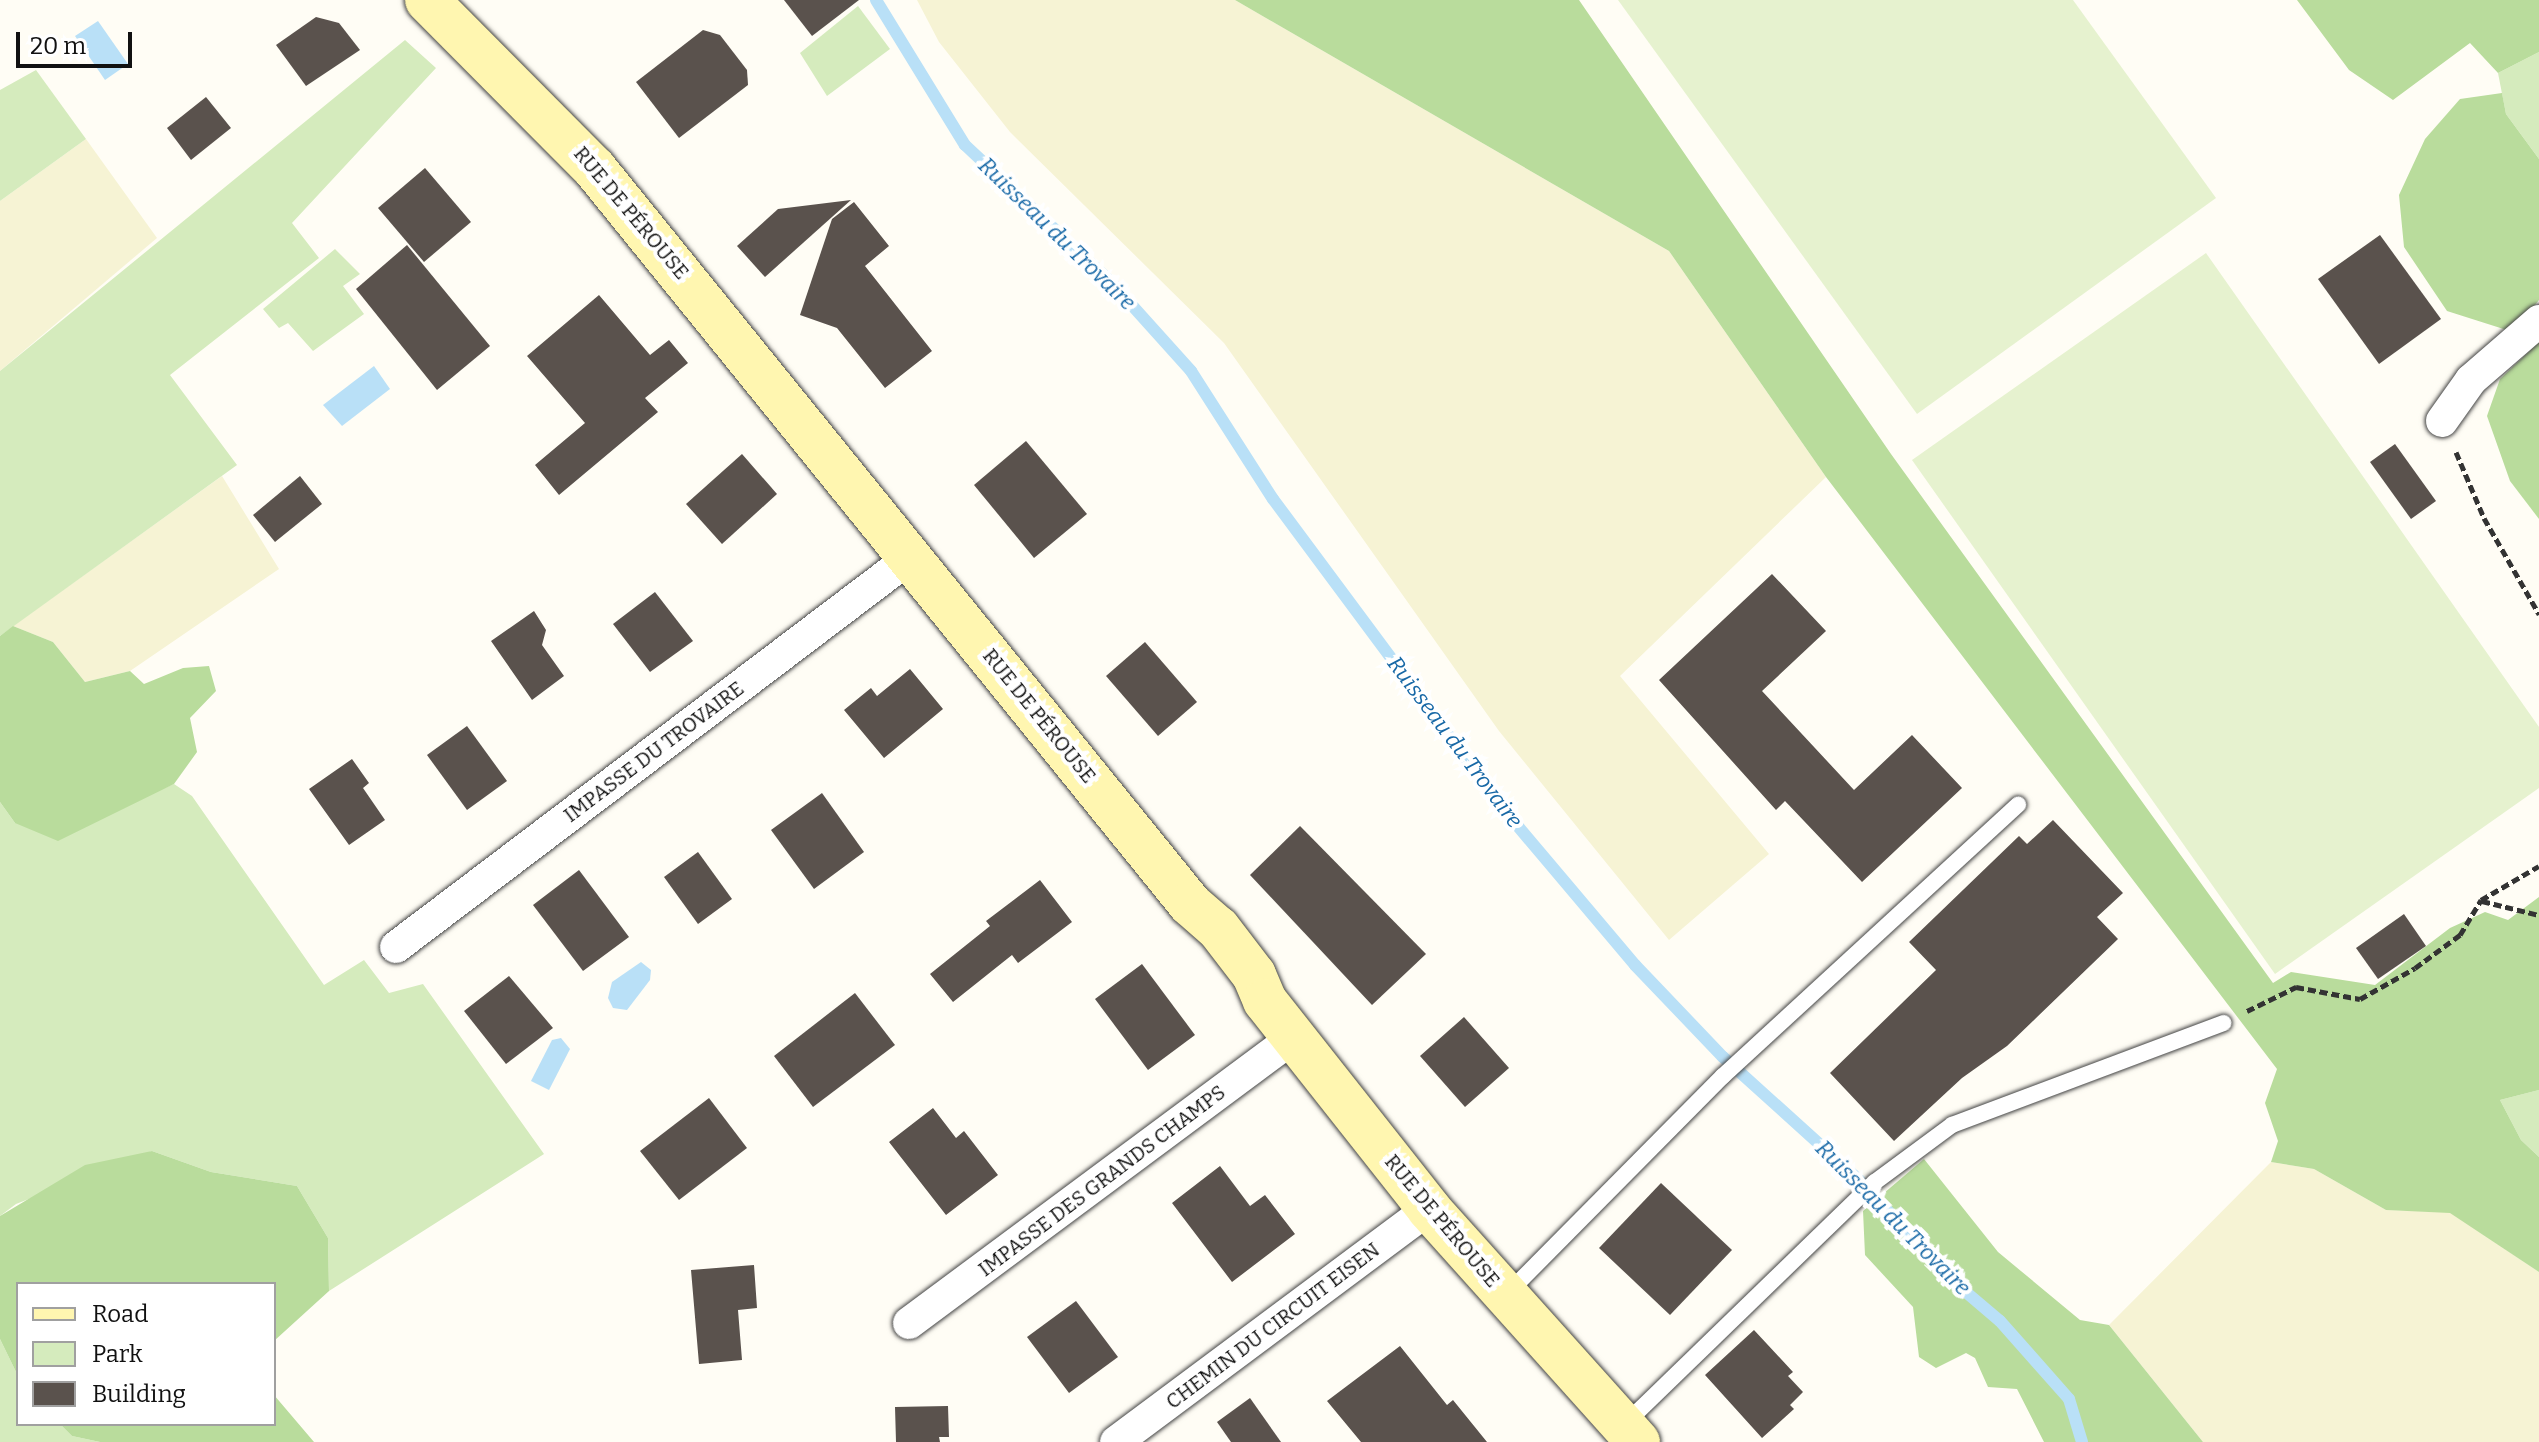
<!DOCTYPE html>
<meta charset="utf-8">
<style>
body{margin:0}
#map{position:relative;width:2539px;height:1442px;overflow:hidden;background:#fffdf5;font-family:Bitter,serif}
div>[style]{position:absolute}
.farmland>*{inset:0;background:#f6f3d4}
.green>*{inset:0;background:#d5ebbd}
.forest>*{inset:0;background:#b9dc9c}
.pitch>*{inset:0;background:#e6f2cf}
.water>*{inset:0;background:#b9e0f7}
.stream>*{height:12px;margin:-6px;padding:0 6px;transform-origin:6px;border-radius:6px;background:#b9e0f7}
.building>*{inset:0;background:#5a524d}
.path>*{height:5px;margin-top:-2.5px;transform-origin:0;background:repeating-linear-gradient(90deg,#333 0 8px,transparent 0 12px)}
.roads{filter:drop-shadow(0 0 2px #444) drop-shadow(0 0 2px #444)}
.lane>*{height:16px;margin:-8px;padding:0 8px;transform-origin:8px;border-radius:8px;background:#fff}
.street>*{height:32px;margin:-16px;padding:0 16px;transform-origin:16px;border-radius:16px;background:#fff}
.secondary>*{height:44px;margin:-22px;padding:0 22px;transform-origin:22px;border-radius:22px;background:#fff6b0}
span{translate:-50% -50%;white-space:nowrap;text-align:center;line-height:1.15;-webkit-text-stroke:8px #fff;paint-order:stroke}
.street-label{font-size:20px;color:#111}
.water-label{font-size:22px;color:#1768a6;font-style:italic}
.legend{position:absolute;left:16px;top:1282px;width:260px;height:144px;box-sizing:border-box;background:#fff;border:2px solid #a0a0a0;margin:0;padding:10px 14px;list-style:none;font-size:24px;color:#111}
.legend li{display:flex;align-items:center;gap:16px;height:40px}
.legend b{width:40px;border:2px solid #a0a0a0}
.scale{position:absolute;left:16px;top:32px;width:116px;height:36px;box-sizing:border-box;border:4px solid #111;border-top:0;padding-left:10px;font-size:24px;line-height:28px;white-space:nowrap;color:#111;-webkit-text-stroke:6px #fff;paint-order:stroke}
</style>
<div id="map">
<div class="farmland">
<i style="clip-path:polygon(917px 0,1235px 0,1669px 251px,1826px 477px,1620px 676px,1769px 854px,1669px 940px,1499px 731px,1224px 343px,1010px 132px,939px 42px)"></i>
<i style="clip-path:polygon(86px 139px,157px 238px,0 371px,0 201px)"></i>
<i style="clip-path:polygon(222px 476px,279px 569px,130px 671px,85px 682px,53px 642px,13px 626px)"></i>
<i style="clip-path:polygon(2271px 1162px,2314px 1169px,2386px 1210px,2450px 1212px,2539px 1272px,2539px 1442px,2203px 1442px,2109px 1325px)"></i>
</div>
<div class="green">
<i style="clip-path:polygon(858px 6px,890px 49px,827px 96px,800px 53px)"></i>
<i style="clip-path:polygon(405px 40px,436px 68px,292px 223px,319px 258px,170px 375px,237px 465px,0 636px,0 371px)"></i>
<i style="clip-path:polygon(2539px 52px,2539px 159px,2506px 114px,2498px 73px)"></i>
<i style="clip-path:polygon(36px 70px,86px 139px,0 201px,0 90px)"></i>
<i style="clip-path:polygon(335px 249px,360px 274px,343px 286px,364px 314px,313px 351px,288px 323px,279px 328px,263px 309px)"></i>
<i style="clip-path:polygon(174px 784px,192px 796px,324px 985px,364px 960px,389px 993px,423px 984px,544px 1154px,329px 1291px,328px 1238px,297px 1186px,211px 1172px,152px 1151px,16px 1204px,0 1216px,0 802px,15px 823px,124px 805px)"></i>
<i style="clip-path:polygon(2539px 1090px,2539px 1157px,2521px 1140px,2500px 1100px)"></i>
<i style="clip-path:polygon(0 1339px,18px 1376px,18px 1424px,60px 1424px,72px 1436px,100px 1442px,0 1442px)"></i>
</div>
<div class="forest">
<i style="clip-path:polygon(1235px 0,1579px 0,1891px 454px,2273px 983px,2291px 972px,2375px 985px,2450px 928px,2485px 912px,2508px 920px,2539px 897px,2539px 1090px,2500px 1100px,2521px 1140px,2539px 1157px,2539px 1272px,2450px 1213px,2386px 1210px,2314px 1169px,2271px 1162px,2278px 1141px,2265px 1103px,2277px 1069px,1826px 477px,1669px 251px)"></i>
<i style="clip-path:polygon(2297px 0,2539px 0,2539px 52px,2498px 73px,2470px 43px,2393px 100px,2349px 70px)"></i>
<i style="clip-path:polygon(2502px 93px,2506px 114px,2539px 159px,2539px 300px,2513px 332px,2447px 311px,2404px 247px,2399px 195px,2425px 139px,2460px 99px)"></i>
<i style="clip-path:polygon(2539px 342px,2539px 519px,2510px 481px,2487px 416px,2500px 379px)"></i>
<i style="clip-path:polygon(13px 626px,53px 642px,85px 682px,130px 671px,144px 684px,183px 668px,209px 666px,216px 691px,190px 718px,197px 752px,174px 784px,58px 841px,15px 823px,0 802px,0 636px)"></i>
<i style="clip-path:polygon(152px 1151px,211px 1172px,297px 1186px,328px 1238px,329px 1291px,274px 1341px,274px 1284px,18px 1284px,18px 1376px,0 1339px,0 1216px,85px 1165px)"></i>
<i style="clip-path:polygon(1924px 1159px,1998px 1252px,2080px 1320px,2109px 1325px,2203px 1442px,2044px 1442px,2017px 1389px,1988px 1387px,1975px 1358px,1966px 1353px,1936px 1368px,1919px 1357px,1913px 1307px,1865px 1255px,1863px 1211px)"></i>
<i style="clip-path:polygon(274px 1395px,314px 1442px,100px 1442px,72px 1436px,60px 1424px,274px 1424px)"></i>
</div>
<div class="pitch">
<i style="clip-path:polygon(1618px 0,2073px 0,2216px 198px,1917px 414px)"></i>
<i style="clip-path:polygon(2206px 253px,2539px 727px,2539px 788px,2275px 974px,1912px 460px)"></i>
</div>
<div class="water">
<i style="clip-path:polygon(98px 21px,128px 64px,105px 80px,75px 36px)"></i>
<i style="clip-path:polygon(374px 366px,390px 389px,342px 426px,323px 405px)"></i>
<i style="clip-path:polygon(641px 962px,651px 970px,650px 980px,627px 1010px,613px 1008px,608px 998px,612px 982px)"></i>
<i style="clip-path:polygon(561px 1038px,570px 1049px,549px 1090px,531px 1081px,552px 1040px)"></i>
</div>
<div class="stream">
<i style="left:876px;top:0;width:170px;rotate:58.5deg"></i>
<i style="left:965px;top:145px;width:200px;rotate:43.2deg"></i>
<i style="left:1111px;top:282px;width:120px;rotate:48deg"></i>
<i style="left:1191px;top:371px;width:152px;rotate:57.4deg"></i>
<i style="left:1273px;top:499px;width:389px;rotate:53.4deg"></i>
<i style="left:1505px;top:811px;width:202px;rotate:49.8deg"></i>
<i style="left:1635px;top:965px;width:127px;rotate:46.3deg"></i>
<i style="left:1723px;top:1057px;width:183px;rotate:42.1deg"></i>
<i style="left:1859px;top:1180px;width:139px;rotate:47deg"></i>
<i style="left:1954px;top:1282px;width:60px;rotate:40.3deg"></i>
<i style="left:2000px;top:1321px;width:104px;rotate:48.5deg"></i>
<i style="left:2069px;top:1399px;width:45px;rotate:73.2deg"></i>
</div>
<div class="building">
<i style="clip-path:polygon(784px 0,859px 0,812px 36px)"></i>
<i style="clip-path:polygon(316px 17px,339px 23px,360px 50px,306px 86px,276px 45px)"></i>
<i style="clip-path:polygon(703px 30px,720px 35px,747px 70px,748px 85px,679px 138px,636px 82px)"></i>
<i style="clip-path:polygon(206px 97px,231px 128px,191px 160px,167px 128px)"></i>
<i style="clip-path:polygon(425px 168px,471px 222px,424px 262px,378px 208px)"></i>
<i style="clip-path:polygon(851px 200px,765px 277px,737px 246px,778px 209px)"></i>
<i style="clip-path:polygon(854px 202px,889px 246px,865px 266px,932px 351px,885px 388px,837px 328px,800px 315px,832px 219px)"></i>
<i style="clip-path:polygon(2380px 235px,2441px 319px,2379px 364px,2318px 279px)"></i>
<i style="clip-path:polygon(407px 245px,490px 346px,437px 390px,356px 289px)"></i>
<i style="clip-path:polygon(599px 295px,650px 355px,669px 340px,688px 363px,645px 398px,658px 412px,559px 495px,535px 465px,585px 423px,527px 356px)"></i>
<i style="clip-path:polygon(1026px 441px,1087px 514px,1034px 558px,974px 485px)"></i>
<i style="clip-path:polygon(2395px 444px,2436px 501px,2411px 519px,2370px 462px)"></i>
<i style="clip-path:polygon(742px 454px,777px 494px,722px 544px,686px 504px)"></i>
<i style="clip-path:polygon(300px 476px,322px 504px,275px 542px,253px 515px)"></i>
<i style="clip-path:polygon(1772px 574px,1826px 631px,1762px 691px,1854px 790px,1912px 735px,1962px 788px,1862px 882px,1785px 801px,1776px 810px,1659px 680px)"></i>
<i style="clip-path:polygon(655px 592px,693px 641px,650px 672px,613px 624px)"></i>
<i style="clip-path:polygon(534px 611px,546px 630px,542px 645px,564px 676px,532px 700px,491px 641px)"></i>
<i style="clip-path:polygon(1145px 642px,1197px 702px,1158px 736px,1106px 676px)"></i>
<i style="clip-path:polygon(910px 669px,943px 709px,884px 758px,844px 710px,871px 688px,877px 696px)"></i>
<i style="clip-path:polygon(467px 726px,507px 781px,467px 810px,427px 755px)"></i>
<i style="clip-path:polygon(352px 759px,369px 783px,363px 788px,385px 820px,349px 845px,309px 789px)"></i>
<i style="clip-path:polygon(822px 793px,864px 852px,814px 889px,771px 830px)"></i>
<i style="clip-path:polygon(2053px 820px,2123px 893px,2097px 917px,2118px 939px,2007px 1046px,1962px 1078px,1894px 1141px,1830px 1073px,1936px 970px,1909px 942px,2019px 836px,2027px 844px)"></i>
<i style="clip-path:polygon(1300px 826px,1426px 954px,1372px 1005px,1250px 875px)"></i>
<i style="clip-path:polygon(698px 852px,732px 899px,698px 924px,664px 877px)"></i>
<i style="clip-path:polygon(579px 870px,629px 937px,583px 971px,533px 905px)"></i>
<i style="clip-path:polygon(1040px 880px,1072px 922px,1018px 963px,1012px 955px,953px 1002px,930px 974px,990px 926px,986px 921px)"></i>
<i style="clip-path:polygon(2404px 914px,2426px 946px,2378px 979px,2356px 948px)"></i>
<i style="clip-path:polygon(1142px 964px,1195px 1035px,1148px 1070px,1095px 999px)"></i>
<i style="clip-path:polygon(509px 976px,553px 1028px,506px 1064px,464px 1011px)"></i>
<i style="clip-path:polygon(855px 993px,895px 1045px,813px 1107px,774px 1056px)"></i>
<i style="clip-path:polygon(1464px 1017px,1509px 1068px,1465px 1107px,1420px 1056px)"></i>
<i style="clip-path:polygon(709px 1098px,747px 1148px,679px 1200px,640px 1151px)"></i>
<i style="clip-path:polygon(933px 1108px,956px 1138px,964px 1131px,998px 1175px,946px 1215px,889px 1142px)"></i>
<i style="clip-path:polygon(1220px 1166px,1250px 1206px,1265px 1195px,1295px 1234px,1232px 1282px,1172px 1203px)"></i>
<i style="clip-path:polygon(1661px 1183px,1732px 1250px,1670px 1315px,1599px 1248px)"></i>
<i style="clip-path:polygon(754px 1265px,757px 1308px,738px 1310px,742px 1360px,699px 1364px,691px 1270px)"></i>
<i style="clip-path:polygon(1076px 1301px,1118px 1357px,1069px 1393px,1027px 1337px)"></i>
<i style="clip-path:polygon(1754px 1330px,1793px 1372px,1788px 1376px,1803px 1392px,1790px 1405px,1794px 1409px,1762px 1438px,1705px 1375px)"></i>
<i style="clip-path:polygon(1400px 1346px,1447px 1405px,1453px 1400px,1487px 1442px,1361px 1442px,1327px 1401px)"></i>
<i style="clip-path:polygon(1250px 1398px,1281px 1442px,1231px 1442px,1217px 1422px)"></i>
<i style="clip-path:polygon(948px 1406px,949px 1437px,939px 1437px,940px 1442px,896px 1442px,895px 1407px)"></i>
</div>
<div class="path">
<i style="left:2456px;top:452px;width:72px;rotate:67deg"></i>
<i style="left:2484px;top:518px;width:111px;rotate:60.2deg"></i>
<i style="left:2482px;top:901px;width:59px;rotate:13.8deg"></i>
<i style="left:2247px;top:1011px;width:55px;rotate:-26.1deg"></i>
<i style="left:2296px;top:987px;width:65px;rotate:10.6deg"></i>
<i style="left:2360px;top:999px;width:63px;rotate:-29.4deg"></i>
<i style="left:2415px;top:968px;width:56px;rotate:-36.3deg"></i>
<i style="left:2460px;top:935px;width:41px;rotate:-59deg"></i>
<i style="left:2481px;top:900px;width:67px;rotate:-30.4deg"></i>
</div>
<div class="roads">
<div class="lane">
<i style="left:1508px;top:1293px;width:305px;rotate:-45.3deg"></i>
<i style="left:1723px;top:1076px;width:401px;rotate:-42.6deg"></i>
<i style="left:1624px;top:1425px;width:349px;rotate:-44.1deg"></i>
<i style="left:1875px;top:1182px;width:96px;rotate:-36.5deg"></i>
<i style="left:1952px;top:1125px;width:290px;rotate:-20.6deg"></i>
</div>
<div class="street">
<i style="left:2442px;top:421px;width:50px;rotate:-54.7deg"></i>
<i style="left:2471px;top:380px;width:90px;rotate:-40.9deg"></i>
<i style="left:396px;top:947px;width:646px;rotate:-37.14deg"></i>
<i style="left:909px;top:1323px;width:480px;rotate:-36.6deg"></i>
<i style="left:1116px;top:1442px;width:390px;rotate:-36.7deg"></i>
</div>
<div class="secondary">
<i style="left:427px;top:0;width:237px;rotate:45.2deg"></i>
<i style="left:594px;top:168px;width:947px;rotate:51deg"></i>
<i style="left:1190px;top:904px;width:37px;rotate:41deg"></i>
<i style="left:1218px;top:928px;width:59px;rotate:52.5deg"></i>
<i style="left:1254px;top:975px;width:28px;rotate:67deg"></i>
<i style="left:1265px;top:1001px;width:265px;rotate:51.7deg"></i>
<i style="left:1429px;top:1209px;width:313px;rotate:48.1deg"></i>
</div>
</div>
<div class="street-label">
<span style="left:631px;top:213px;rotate:50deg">RUE DE PÉROUSE</span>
<span style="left:1039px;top:716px;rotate:51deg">RUE DE PÉROUSE</span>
<span style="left:654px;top:752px;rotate:-37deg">IMPASSE DU TROVAIRE</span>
<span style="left:1102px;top:1181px;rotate:-37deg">IMPASSE DES GRANDS CHAMPS</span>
<span style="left:1442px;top:1221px;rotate:50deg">RUE DE PÉROUSE</span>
<span style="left:1273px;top:1326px;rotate:-37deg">CHEMIN DU CIRCUIT EISEN</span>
</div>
<div class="water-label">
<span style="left:1057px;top:234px;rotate:44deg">Ruisseau du Trovaire</span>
<span style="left:1455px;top:742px;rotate:53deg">Ruisseau du Trovaire</span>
<span style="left:1893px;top:1218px;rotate:45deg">Ruisseau du Trovaire</span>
</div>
<ul class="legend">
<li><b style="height:10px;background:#fff6b0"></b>Road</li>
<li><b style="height:22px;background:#d5ebbd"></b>Park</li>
<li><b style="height:22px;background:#5a524d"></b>Building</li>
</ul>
<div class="scale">20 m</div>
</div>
